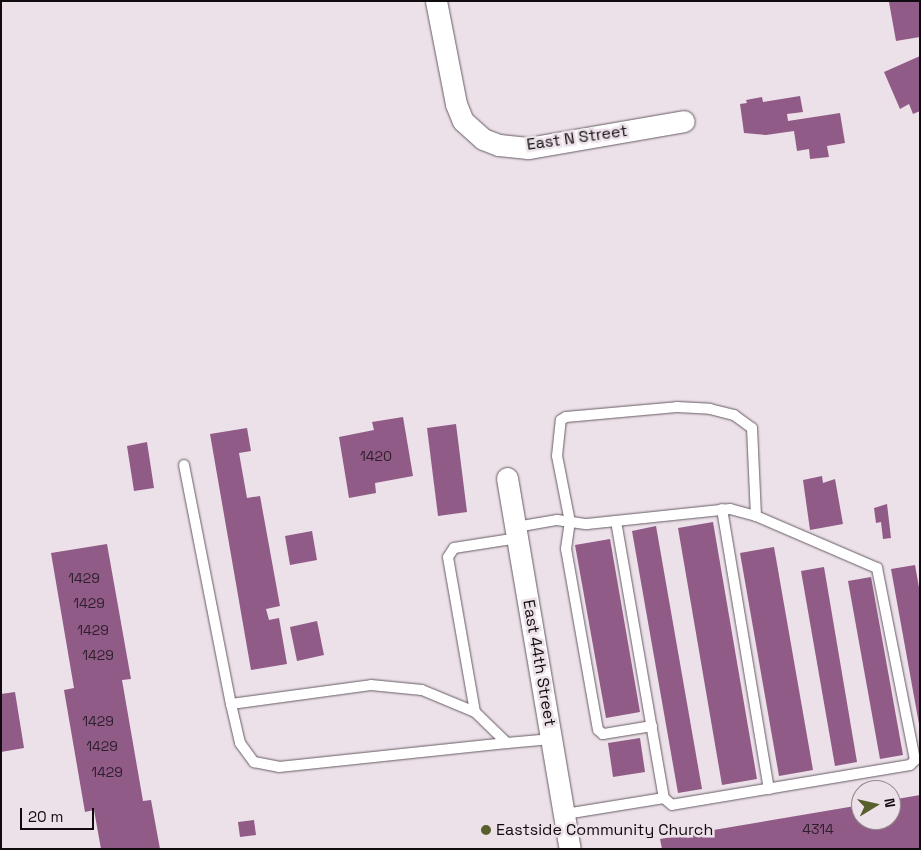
<!DOCTYPE html>
<style>
body{margin:0}
#map{position:relative;width:921px;height:850px;overflow:hidden;background:#ece0e9;font-family:"Space Grotesk",sans-serif}
div>[style]{position:absolute}
.building>*{inset:0;background:#905b86}
.roads{filter:drop-shadow(0 0 1px #665c64) drop-shadow(0 0 1px #665c64)}
.lane>*{height:10px;margin:-5px;padding:0 5px;transform-origin:5px;border-radius:5px;background:#fff}
.street>*{height:21px;margin:-10.5px;padding:0 10.5px;transform-origin:10.5px;border-radius:10.5px;background:#fff}
.dots>*{width:14px;height:14px;translate:-50% -50%;box-sizing:border-box;border:2px solid #ece0e9;border-radius:50%}
span{translate:-50% -50%;white-space:nowrap;text-align:center;line-height:1.15;-webkit-text-stroke:5px #ece0e9;paint-order:stroke}
.number-label{font-size:14px;color:#2f1f2c}
.number-label span{-webkit-text-stroke-width:0}
.street-label{font-size:16px;color:#0f0b0e}
.poi-label{font-size:16px;color:#0f0b0e}
.left{translate:0 -50%;text-align:left}
.frame{position:absolute;inset:0;border:2px solid #0f0b0e;pointer-events:none}
.north{position:absolute;left:851px;top:780px;width:50px;height:50px;box-sizing:border-box;background:#ece0e9;border:1px solid #948b91;border-radius:50%;rotate:81deg;font-size:14px;font-weight:700;line-height:20px;text-align:center;color:#0f0b0e}
.north::after{content:'';display:block;margin:auto;width:18px;height:22px;background:#585f2d;clip-path:polygon(50% 0,100% 100%,50% 72%,0 100%)}
.scale{position:absolute;left:20px;top:808px;width:74px;height:22px;box-sizing:border-box;border:2px solid #0f0b0e;border-top:0;padding-left:6px;font-size:15px;line-height:18px;white-space:nowrap;color:#0f0b0e;-webkit-text-stroke:4px #ece0e9;paint-order:stroke}
</style>
<div id="map">
<div class="building">
<i style="clip-path:polygon(920px 1px,920px 37px,896px 41px,889px 2px)"></i>
<i style="clip-path:polygon(920px 56px,920px 111px,913px 114px,909px 104px,900px 109px,884px 72px)"></i>
<i style="clip-path:polygon(800px 96px,803px 112px,787px 114px,788px 121px,840px 113px,845px 143px,827px 146px,829px 157px,810px 159px,809px 149px,797px 151px,794px 131px,766px 135px,744px 133px,740px 104px,747px 103px,746px 100px,762px 97px,763px 102px)"></i>
<i style="clip-path:polygon(403px 417px,413px 476px,375px 483px,376px 493px,349px 498px,339px 437px,374px 430px,372px 422px)"></i>
<i style="clip-path:polygon(456px 424px,467px 512px,438px 516px,427px 428px)"></i>
<i style="clip-path:polygon(247px 428px,251px 451px,239px 453px,247px 498px,260px 496px,280px 606px,266px 609px,269px 620px,279px 618px,287px 664px,251px 670px,210px 434px)"></i>
<i style="clip-path:polygon(147px 442px,154px 488px,134px 491px,127px 446px)"></i>
<i style="clip-path:polygon(822px 476px,823px 483px,835px 479px,843px 524px,810px 530px,803px 480px)"></i>
<i style="clip-path:polygon(887px 504px,891px 538px,883px 539px,881px 522px,876px 523px,874px 508px)"></i>
<i style="clip-path:polygon(713px 522px,757px 779px,722px 785px,678px 528px)"></i>
<i style="clip-path:polygon(656px 526px,702px 789px,678px 793px,632px 531px)"></i>
<i style="clip-path:polygon(312px 531px,317px 560px,290px 565px,285px 536px)"></i>
<i style="clip-path:polygon(610px 539px,640px 712px,606px 718px,575px 545px)"></i>
<i style="clip-path:polygon(107px 544px,131px 679px,122px 680px,143px 801px,151px 800px,160px 849px,101px 849px,94px 810px,85px 812px,64px 690px,74px 688px,51px 553px)"></i>
<i style="clip-path:polygon(774px 547px,813px 770px,779px 776px,740px 553px)"></i>
<i style="clip-path:polygon(915px 565px,920px 593px,919px 724px,891px 569px)"></i>
<i style="clip-path:polygon(824px 567px,857px 762px,835px 766px,801px 571px)"></i>
<i style="clip-path:polygon(871px 577px,903px 755px,880px 759px,848px 581px)"></i>
<i style="clip-path:polygon(317px 621px,324px 655px,297px 661px,290px 627px)"></i>
<i style="clip-path:polygon(15px 692px,24px 748px,1px 752px,1px 694px)"></i>
<i style="clip-path:polygon(640px 738px,645px 772px,613px 777px,608px 743px)"></i>
<i style="clip-path:polygon(920px 795px,920px 849px,662px 849px,660px 839px,861px 805px,861px 820px,891px 820px,891px 800px)"></i>
<i style="clip-path:polygon(254px 820px,256px 835px,240px 837px,238px 822px)"></i>
</div>
<div class="roads">
<div class="lane">
<i style="left:184px;top:465px;width:244px;rotate:78.9deg"></i>
<i style="left:231px;top:704px;width:141px;rotate:-7.7deg"></i>
<i style="left:371px;top:685px;width:51px;rotate:5.6deg"></i>
<i style="left:422px;top:690px;width:57px;rotate:22.5deg"></i>
<i style="left:475px;top:712px;width:45px;rotate:44.1deg"></i>
<i style="left:507px;top:743px;width:45px;rotate:-5.1deg"></i>
<i style="left:722px;top:509px;width:284px;rotate:80.5deg"></i>
<i style="left:616px;top:521px;width:281px;rotate:80.2deg"></i>
<i style="left:516px;top:527px;width:42px;rotate:-9.7deg"></i>
<i style="left:557px;top:520px;width:30px;rotate:8deg"></i>
<i style="left:587px;top:524px;width:144px;rotate:-6deg"></i>
<i style="left:730px;top:509px;width:27px;rotate:15deg"></i>
<i style="left:756px;top:516px;width:132px;rotate:23.3deg"></i>
<i style="left:877px;top:568px;width:196px;rotate:78.8deg"></i>
<i style="left:915px;top:760px;width:7px;rotate:135deg"></i>
<i style="left:910px;top:765px;width:241px;rotate:170.5deg"></i>
<i style="left:672px;top:805px;width:11px;rotate:-139deg"></i>
<i style="left:664px;top:798px;width:100px;rotate:170.8deg"></i>
<i style="left:231px;top:704px;width:40px;rotate:77deg"></i>
<i style="left:240px;top:743px;width:24px;rotate:54deg"></i>
<i style="left:254px;top:762px;width:25px;rotate:11deg"></i>
<i style="left:279px;top:767px;width:229px;rotate:-6deg"></i>
<i style="left:475px;top:712px;width:157px;rotate:-99.9deg"></i>
<i style="left:448px;top:557px;width:11px;rotate:-56deg"></i>
<i style="left:454px;top:548px;width:65px;rotate:-8.9deg"></i>
<i style="left:652px;top:726px;width:50px;rotate:170.7deg"></i>
<i style="left:603px;top:734px;width:6px;rotate:-141deg"></i>
<i style="left:598px;top:730px;width:184px;rotate:-100deg"></i>
<i style="left:566px;top:549px;width:27px;rotate:-82deg"></i>
<i style="left:570px;top:522px;width:67px;rotate:-101.1deg"></i>
<i style="left:557px;top:456px;width:36px;rotate:-84deg"></i>
<i style="left:561px;top:420px;width:6px;rotate:-31deg"></i>
<i style="left:566px;top:417px;width:111px;rotate:-5.1deg"></i>
<i style="left:677px;top:407px;width:33px;rotate:3deg"></i>
<i style="left:710px;top:409px;width:25px;rotate:14deg"></i>
<i style="left:734px;top:415px;width:22px;rotate:36deg"></i>
<i style="left:752px;top:428px;width:88px;rotate:87.4deg"></i>
</div>
<div class="street">
<i style="left:436px;top:1px;width:105px;rotate:79deg"></i>
<i style="left:456px;top:104px;width:18px;rotate:68deg"></i>
<i style="left:463px;top:121px;width:27px;rotate:42deg"></i>
<i style="left:483px;top:139px;width:17px;rotate:21deg"></i>
<i style="left:499px;top:145px;width:29px;rotate:6deg"></i>
<i style="left:528px;top:148px;width:158px;rotate:-9.8deg"></i>
<i style="left:507px;top:478px;width:376px;rotate:80.4deg"></i>
</div>
</div>
<div class="dots">
<i style="left:486px;top:830px;background:#585f2d"></i>
</div>
<div class="number-label">
<span style="left:376px;top:456px">1420</span>
<span style="left:84px;top:578px">1429</span>
<span style="left:89px;top:603px">1429</span>
<span style="left:93px;top:630px">1429</span>
<span style="left:98px;top:655px">1429</span>
<span style="left:98px;top:721px">1429</span>
<span style="left:102px;top:746px">1429</span>
<span style="left:107px;top:772px">1429</span>
<span style="left:818px;top:829px">4314</span>
</div>
<div class="street-label">
<span style="left:577px;top:138px;rotate:-8deg">East N Street</span>
<span style="left:539px;top:663px;rotate:80deg">East 44th Street</span>
</div>
<div class="poi-label">
<span class="left" style="left:496px;top:830px">Eastside Community Church</span>
</div>
<div class="frame"></div>
<div class="north">N</div>
<div class="scale">20 m</div>
</div>
